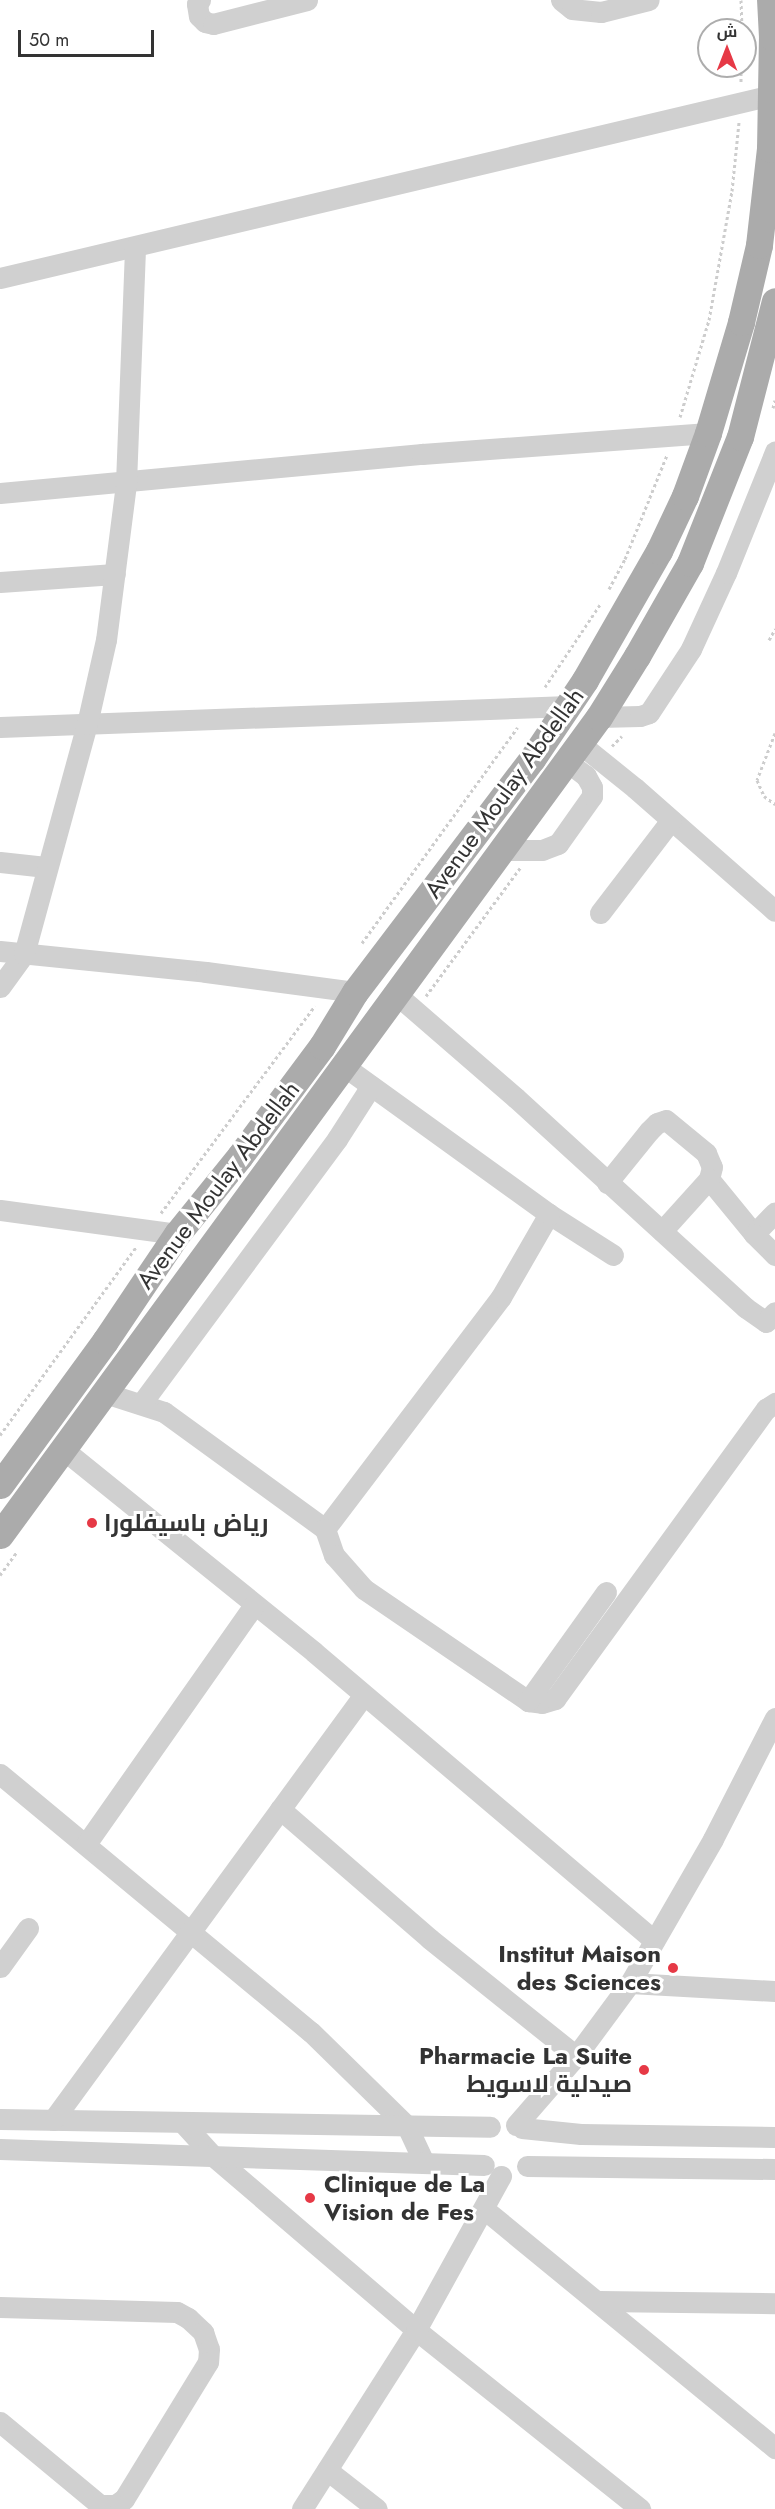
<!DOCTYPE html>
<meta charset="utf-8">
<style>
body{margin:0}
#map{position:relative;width:775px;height:2509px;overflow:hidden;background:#fff;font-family:Jost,Cairo,sans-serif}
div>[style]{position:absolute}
.path>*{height:3px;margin-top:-1.5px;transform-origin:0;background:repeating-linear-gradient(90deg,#cdcdcd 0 3px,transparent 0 6px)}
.minor>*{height:21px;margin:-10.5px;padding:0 10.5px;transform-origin:10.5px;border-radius:10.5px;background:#d0d0d0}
.major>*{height:27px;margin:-13.5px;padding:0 13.5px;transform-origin:13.5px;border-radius:13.5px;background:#ababab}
.dots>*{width:16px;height:16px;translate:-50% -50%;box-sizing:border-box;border:3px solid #fff;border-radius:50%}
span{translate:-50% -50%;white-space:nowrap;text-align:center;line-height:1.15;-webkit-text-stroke:6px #fff;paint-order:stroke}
.street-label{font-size:24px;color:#333}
.poi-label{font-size:24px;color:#333;font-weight:700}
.left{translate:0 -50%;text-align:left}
.right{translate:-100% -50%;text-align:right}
.north{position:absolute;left:697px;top:18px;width:60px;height:60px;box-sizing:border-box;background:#fff;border:2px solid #adadad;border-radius:50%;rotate:0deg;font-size:16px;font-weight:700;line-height:24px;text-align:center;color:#333}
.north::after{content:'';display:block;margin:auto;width:21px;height:27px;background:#e63946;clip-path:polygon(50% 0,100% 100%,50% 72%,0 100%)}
.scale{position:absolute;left:18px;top:30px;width:136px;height:27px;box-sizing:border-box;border:3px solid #333;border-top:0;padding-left:8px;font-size:18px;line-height:21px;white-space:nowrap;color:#333;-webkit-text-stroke:4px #fff;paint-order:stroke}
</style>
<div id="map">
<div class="path">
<i style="left:741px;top:0;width:30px;rotate:88deg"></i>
<i style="left:741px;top:82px;width:16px;rotate:-90deg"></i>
<i style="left:773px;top:408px;width:8px;rotate:-76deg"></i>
<i style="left:680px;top:417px;width:101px;rotate:-73.4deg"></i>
<i style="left:709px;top:320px;width:131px;rotate:-79.9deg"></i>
<i style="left:732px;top:191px;width:69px;rotate:-84.2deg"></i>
<i style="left:609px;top:589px;width:34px;rotate:-62deg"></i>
<i style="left:625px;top:559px;width:112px;rotate:-68deg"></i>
<i style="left:769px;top:640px;width:13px;rotate:-61deg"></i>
<i style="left:545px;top:687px;width:101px;rotate:-56.3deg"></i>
<i style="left:775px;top:733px;width:50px;rotate:111deg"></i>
<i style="left:757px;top:780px;width:17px;rotate:66deg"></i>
<i style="left:764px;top:796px;width:14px;rotate:36deg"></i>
<i style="left:612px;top:746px;width:14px;rotate:-45deg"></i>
<i style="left:362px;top:943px;width:266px;rotate:-54.2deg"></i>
<i style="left:426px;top:996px;width:159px;rotate:-53.7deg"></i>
<i style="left:161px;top:1213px;width:258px;rotate:-53.4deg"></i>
<i style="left:0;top:1435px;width:232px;rotate:-54.1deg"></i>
<i style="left:0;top:1575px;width:29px;rotate:-54deg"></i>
</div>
<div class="minor">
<i style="left:200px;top:0;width:5px;rotate:127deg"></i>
<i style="left:197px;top:4px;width:12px;rotate:81deg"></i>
<i style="left:199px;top:16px;width:8px;rotate:45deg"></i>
<i style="left:205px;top:22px;width:8px;rotate:14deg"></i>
<i style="left:213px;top:24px;width:97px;rotate:-14.3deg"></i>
<i style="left:561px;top:0;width:14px;rotate:39deg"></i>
<i style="left:572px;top:9px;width:29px;rotate:6deg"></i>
<i style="left:601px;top:12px;width:49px;rotate:-14deg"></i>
<i style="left:0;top:278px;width:793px;rotate:-13.34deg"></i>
<i style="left:0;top:493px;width:424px;rotate:-5.3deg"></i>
<i style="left:422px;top:454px;width:287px;rotate:-4.2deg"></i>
<i style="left:0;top:582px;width:115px;rotate:-4deg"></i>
<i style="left:599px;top:717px;width:41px;rotate:-1.4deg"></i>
<i style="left:640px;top:716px;width:9px;rotate:-18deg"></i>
<i style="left:649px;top:713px;width:77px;rotate:-56.7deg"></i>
<i style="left:691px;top:649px;width:84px;rotate:-65.3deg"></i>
<i style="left:726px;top:573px;width:131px;rotate:-68deg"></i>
<i style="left:0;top:727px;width:569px;rotate:-2.11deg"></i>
<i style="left:579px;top:743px;width:72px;rotate:38.8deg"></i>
<i style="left:635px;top:788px;width:186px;rotate:41.3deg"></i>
<i style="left:501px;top:850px;width:41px"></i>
<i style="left:542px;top:850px;width:17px;rotate:-21deg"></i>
<i style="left:558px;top:844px;width:59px;rotate:-54.7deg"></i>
<i style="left:592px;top:796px;width:9px;rotate:-90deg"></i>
<i style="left:592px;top:787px;width:13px;rotate:-119deg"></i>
<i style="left:586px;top:776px;width:25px;rotate:-143deg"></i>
<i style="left:0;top:862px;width:46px;rotate:6.2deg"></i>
<i style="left:600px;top:913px;width:117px;rotate:-52.6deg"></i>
<i style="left:0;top:951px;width:207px;rotate:5.8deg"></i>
<i style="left:206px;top:972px;width:150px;rotate:7.6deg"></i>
<i style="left:0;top:987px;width:41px;rotate:-54deg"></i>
<i style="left:24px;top:954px;width:238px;rotate:-74.7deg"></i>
<i style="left:87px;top:724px;width:86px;rotate:-77.3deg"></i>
<i style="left:106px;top:640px;width:158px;rotate:-82.7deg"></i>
<i style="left:126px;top:483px;width:235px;rotate:-87.8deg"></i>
<i style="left:397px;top:995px;width:157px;rotate:40.9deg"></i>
<i style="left:516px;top:1098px;width:311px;rotate:42.4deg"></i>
<i style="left:746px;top:1308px;width:24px;rotate:35deg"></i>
<i style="left:766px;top:1322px;width:13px;rotate:-48deg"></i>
<i style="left:607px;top:1183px;width:67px;rotate:-51.1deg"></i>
<i style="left:649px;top:1131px;width:11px;rotate:-45deg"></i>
<i style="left:657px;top:1123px;width:9px;rotate:-18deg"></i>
<i style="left:666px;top:1120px;width:52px;rotate:39.5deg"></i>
<i style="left:706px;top:1153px;width:15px;rotate:67deg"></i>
<i style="left:712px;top:1167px;width:12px;rotate:104deg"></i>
<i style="left:709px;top:1179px;width:71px;rotate:50.7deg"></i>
<i style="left:754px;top:1234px;width:30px;rotate:-46deg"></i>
<i style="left:0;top:1210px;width:179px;rotate:7.7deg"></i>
<i style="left:549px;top:1214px;width:76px;rotate:32.6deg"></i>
<i style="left:662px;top:1231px;width:70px;rotate:-47.9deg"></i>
<i style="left:754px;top:1234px;width:30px;rotate:45deg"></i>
<i style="left:105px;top:1393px;width:62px;rotate:17.9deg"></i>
<i style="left:164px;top:1412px;width:199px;rotate:36deg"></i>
<i style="left:325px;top:1529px;width:291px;rotate:-52.8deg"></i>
<i style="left:501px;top:1297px;width:96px;rotate:-60deg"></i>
<i style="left:549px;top:1214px;width:253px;rotate:-144.2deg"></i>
<i style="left:141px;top:1404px;width:330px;rotate:-53.5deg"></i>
<i style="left:337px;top:1139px;width:63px;rotate:-57.3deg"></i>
<i style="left:64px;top:1450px;width:321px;rotate:38.9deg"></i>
<i style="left:314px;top:1652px;width:446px;rotate:40.3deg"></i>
<i style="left:325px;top:1529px;width:28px;rotate:71deg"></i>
<i style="left:334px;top:1555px;width:45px;rotate:48.6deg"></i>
<i style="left:364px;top:1589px;width:199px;rotate:34.3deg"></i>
<i style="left:528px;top:1701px;width:14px;rotate:8deg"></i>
<i style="left:542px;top:1703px;width:14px;rotate:-17deg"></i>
<i style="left:555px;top:1699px;width:359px;rotate:-54deg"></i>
<i style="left:766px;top:1409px;width:11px;rotate:-34deg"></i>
<i style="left:528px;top:1701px;width:134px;rotate:-54.4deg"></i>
<i style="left:0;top:1774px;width:404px;rotate:39.7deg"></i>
<i style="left:311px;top:2032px;width:134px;rotate:44.4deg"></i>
<i style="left:407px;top:2126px;width:40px;rotate:65deg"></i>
<i style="left:280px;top:1809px;width:198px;rotate:40.9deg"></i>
<i style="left:430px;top:1939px;width:187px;rotate:38.7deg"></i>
<i style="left:86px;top:1844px;width:291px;rotate:-54.9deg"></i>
<i style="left:0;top:1967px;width:48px;rotate:-54.3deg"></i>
<i style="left:630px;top:1983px;width:145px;rotate:3.2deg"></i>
<i style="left:0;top:2119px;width:490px;rotate:0.9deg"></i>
<i style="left:53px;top:2120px;width:525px;rotate:-53.83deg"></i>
<i style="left:182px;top:2122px;width:45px;rotate:47.7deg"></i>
<i style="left:212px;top:2155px;width:269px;rotate:40.6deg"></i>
<i style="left:416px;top:2330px;width:287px;rotate:38.6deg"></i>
<i style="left:516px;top:2125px;width:91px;rotate:-49deg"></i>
<i style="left:576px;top:2056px;width:91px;rotate:-53.5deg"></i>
<i style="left:630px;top:1983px;width:166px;rotate:-60deg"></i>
<i style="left:713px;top:1839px;width:136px;rotate:-62.9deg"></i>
<i style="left:522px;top:2128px;width:59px;rotate:5.8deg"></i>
<i style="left:581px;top:2134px;width:194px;rotate:0.9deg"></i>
<i style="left:0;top:2149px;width:484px;rotate:1.9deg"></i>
<i style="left:527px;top:2166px;width:248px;rotate:0.7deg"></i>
<i style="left:484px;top:2209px;width:377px;rotate:39.4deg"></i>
<i style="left:599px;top:2301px;width:176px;rotate:0.7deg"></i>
<i style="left:0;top:2307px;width:177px;rotate:1.6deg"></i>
<i style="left:177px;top:2312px;width:13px;rotate:29deg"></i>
<i style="left:188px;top:2318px;width:21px;rotate:43deg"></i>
<i style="left:203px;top:2332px;width:18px;rotate:71deg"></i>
<i style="left:209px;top:2349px;width:13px;rotate:94deg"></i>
<i style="left:208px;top:2362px;width:161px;rotate:121.5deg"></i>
<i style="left:124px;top:2499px;width:11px;rotate:146deg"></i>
<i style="left:115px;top:2505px;width:15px;rotate:180deg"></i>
<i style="left:100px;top:2505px;width:130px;rotate:-140.3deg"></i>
<i style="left:327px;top:2470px;width:63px;rotate:38deg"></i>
<i style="left:302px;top:2509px;width:212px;rotate:-57.5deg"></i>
<i style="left:416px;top:2330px;width:176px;rotate:-61.1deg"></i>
</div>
<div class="major">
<i style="left:0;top:1485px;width:178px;rotate:-53.9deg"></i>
<i style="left:105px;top:1341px;width:129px;rotate:-56.1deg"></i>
<i style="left:177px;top:1234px;width:100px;rotate:-51.1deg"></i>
<i style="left:240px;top:1156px;width:137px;rotate:-53.3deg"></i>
<i style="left:322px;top:1046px;width:63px;rotate:-58.6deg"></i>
<i style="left:355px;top:992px;width:293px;rotate:-52.8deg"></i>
<i style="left:532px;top:759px;width:95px;rotate:-56.1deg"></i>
<i style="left:585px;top:680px;width:149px;rotate:-60.2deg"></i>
<i style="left:659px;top:551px;width:61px;rotate:-64.7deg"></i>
<i style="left:685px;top:496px;width:67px;rotate:-69.9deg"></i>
<i style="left:708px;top:433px;width:116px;rotate:-73.4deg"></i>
<i style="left:741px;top:322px;width:79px;rotate:-76.8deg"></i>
<i style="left:759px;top:245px;width:97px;rotate:-83.5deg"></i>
<i style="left:770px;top:149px;width:112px;rotate:-89deg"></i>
<i style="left:772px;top:37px;width:37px;rotate:-93deg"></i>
<i style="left:0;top:1535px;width:1014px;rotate:-53.79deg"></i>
<i style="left:599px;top:717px;width:72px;rotate:-58.1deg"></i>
<i style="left:637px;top:656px;width:107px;rotate:-60.3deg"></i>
<i style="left:690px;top:563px;width:136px;rotate:-68.4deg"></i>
<i style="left:740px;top:437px;width:140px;rotate:-75.6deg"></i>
</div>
<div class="dots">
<i style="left:92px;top:1523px;background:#e63946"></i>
<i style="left:673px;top:1968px;background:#e63946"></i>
<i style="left:644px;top:2070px;background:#e63946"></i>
<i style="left:310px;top:2198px;background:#e63946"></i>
</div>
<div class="street-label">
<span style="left:504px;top:793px;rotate:-54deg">Avenue Moulay Abdellah</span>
<span style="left:218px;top:1185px;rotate:-53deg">Avenue Moulay Abdellah</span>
</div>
<div class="poi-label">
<span class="left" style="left:104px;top:1523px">رياض باسيفلورا</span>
<span class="right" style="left:661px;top:1968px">Institut Maison<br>des Sciences</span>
<span class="right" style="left:632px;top:2070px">Pharmacie La Suite<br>صيدلية لاسويط</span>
<span class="left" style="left:324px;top:2198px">Clinique de La<br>Vision de Fes</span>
</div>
<div class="north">ش</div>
<div class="scale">50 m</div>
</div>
